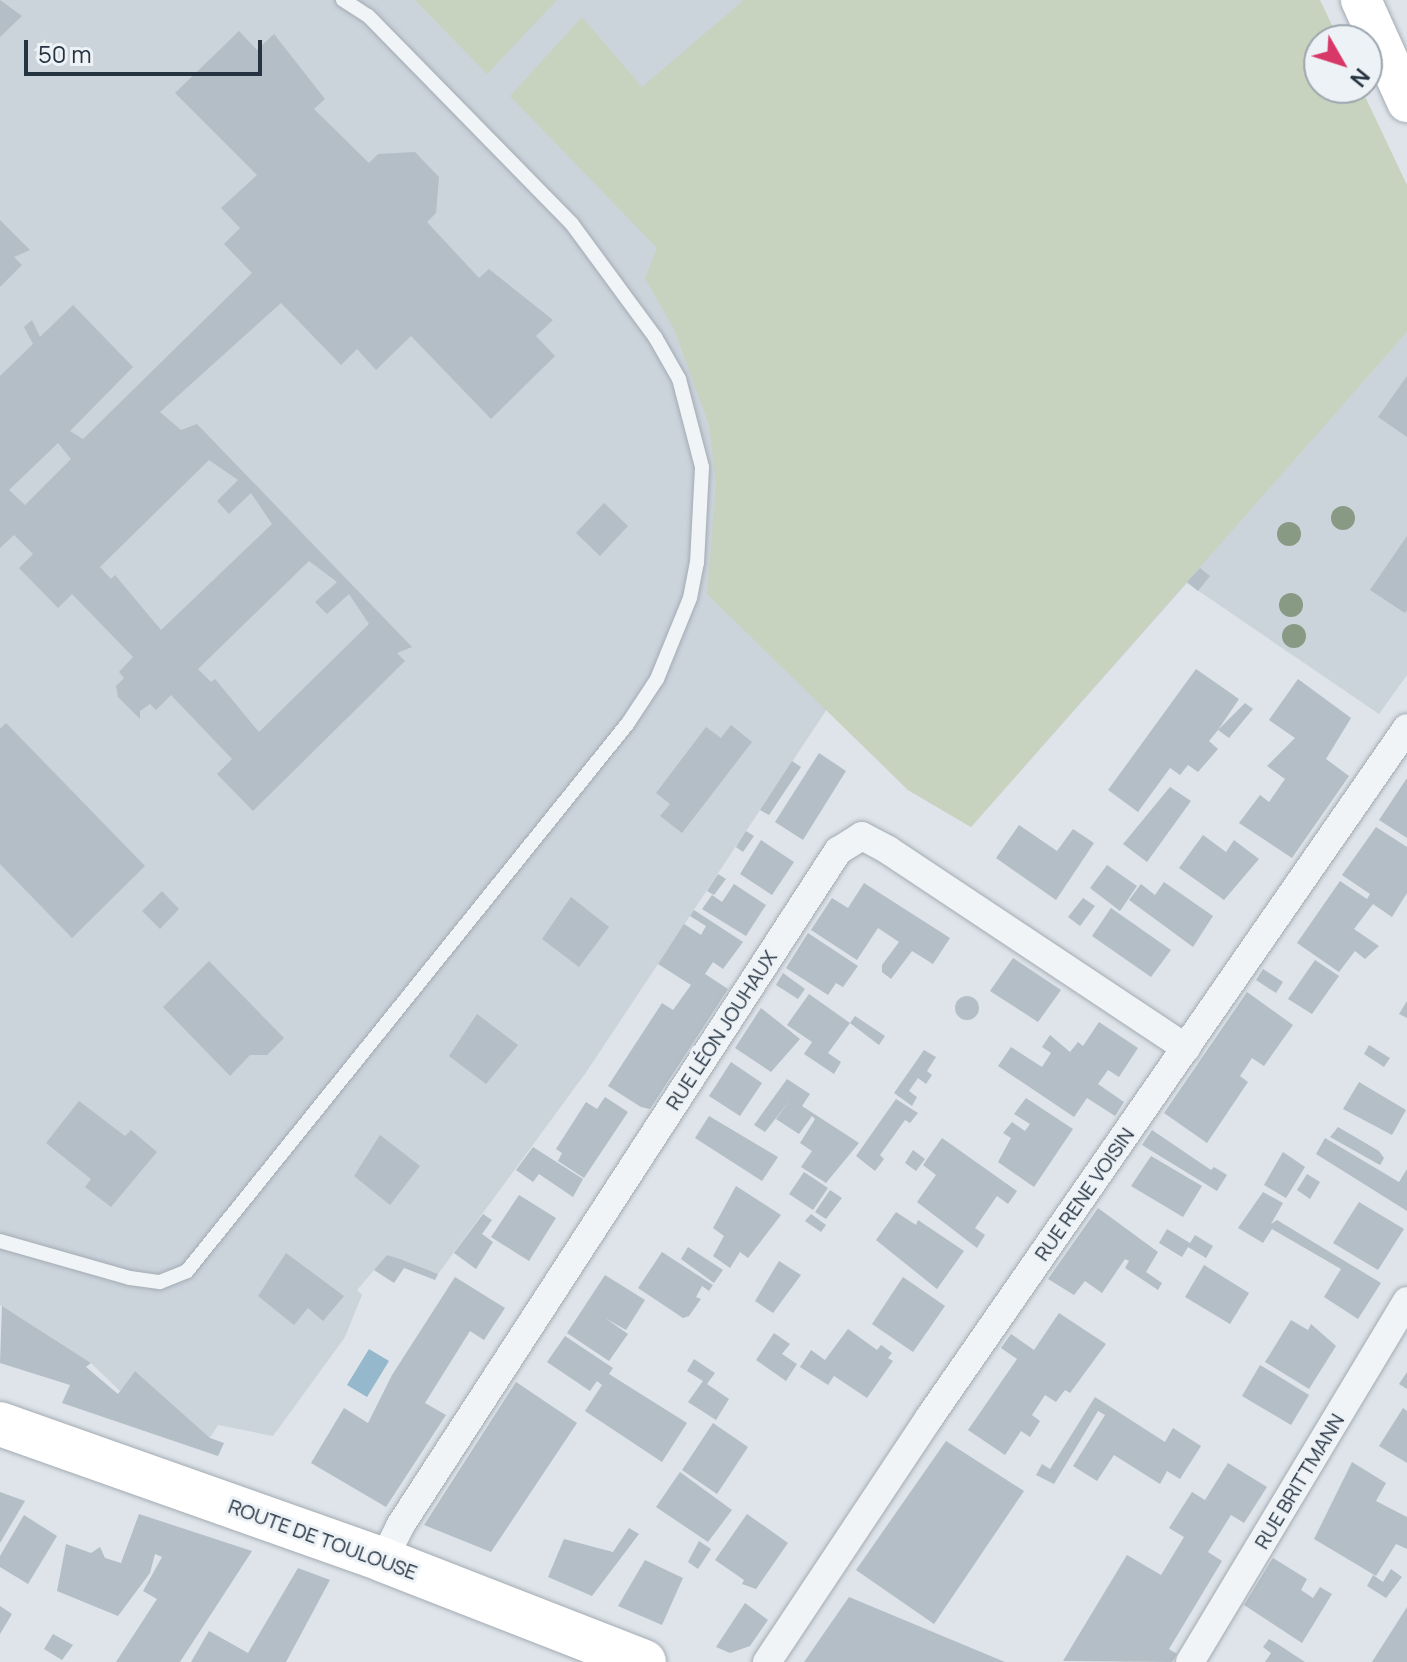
<!DOCTYPE html>
<meta charset="utf-8">
<style>
body{margin:0}
#map{position:relative;width:1407px;height:1662px;overflow:hidden;background:#dee4e9;font-family:Manrope,sans-serif}
div>[style]{position:absolute}
.built>*{inset:0;background:#cbd3db}
.green>*{inset:0;background:#c7d3be}
.water>*{inset:0;background:#96b8cc}
.building>*{inset:0;background:#b4bec6}
.round{border-radius:50%}
.roads{filter:drop-shadow(0 0 2px #a3abb3) drop-shadow(0 0 2px #a3abb3)}
.lane>*{height:14px;margin:-7px;padding:0 7px;transform-origin:7px;border-radius:7px;background:#f1f4f7}
.street>*{height:28px;margin:-14px;padding:0 14px;transform-origin:14px;border-radius:14px;background:#f1f4f7}
.secondary>*{height:40px;margin:-20px;padding:0 20px;transform-origin:20px;border-radius:20px;background:#fff}
.primary>*{height:44px;margin:-22px;padding:0 22px;transform-origin:22px;border-radius:22px;background:#fff}
.trees>*{width:24px;height:24px;margin:-12px;border-radius:50%;background:#889a84}
span{translate:-50% -50%;white-space:nowrap;text-align:center;line-height:1.15;-webkit-text-stroke:6px #edf2f6;paint-order:stroke}
.street-label{font-size:20px;color:#263341}
.north{position:absolute;left:1303px;top:24px;width:80px;height:80px;box-sizing:border-box;background:#edf2f6;border:2px solid #9da6ae;border-radius:50%;rotate:129deg;font-size:22px;font-weight:700;line-height:32px;text-align:center;color:#263341}
.north::after{content:'';display:block;margin:auto;width:28px;height:36px;background:#d83868;clip-path:polygon(50% 0,100% 100%,50% 72%,0 100%)}
.scale{position:absolute;left:24px;top:40px;width:238px;height:36px;box-sizing:border-box;border:4px solid #263341;border-top:0;padding-left:10px;font-size:24px;line-height:28px;white-space:nowrap;color:#263341;-webkit-text-stroke:6px #edf2f6;paint-order:stroke}
</style>
<div id="map">
<div class="built">
<i style="clip-path:polygon(0 0,987px 0,1361px 384px,1407px 332px,1407px 675px,1379px 714px,1187px 583px,971px 827px,908px 790px,827px 709px,587px 1071px,438px 1274px,387px 1255px,357px 1290px,362px 1295px,345px 1337px,273px 1436px,218px 1425px,210px 1438px,135px 1371px,120px 1391px,91px 1363px,0 1305px)"></i>
</div>
<div class="green">
<i style="clip-path:polygon(415px 0,557px 0,487px 74px)"></i>
<i style="clip-path:polygon(744px 0,1320px 0,1339px 40px,1319px 40px,1319px 88px,1361px 88px,1407px 185px,1407px 332px,971px 827px,908px 790px,707px 594px,716px 482px,709px 425px,674px 329px,645px 278px,657px 248px,510px 96px,582px 17px,642px 87px)"></i>
</div>
<div class="water">
<i style="clip-path:polygon(369px 1349px,389px 1361px,367px 1397px,347px 1385px)"></i>
</div>
<div class="building">
<i style="clip-path:polygon(0 0,22px 16px,0 37px)"></i>
<i style="clip-path:polygon(evenodd,239px 31px,257px 50px,274px 34px,325px 99px,314px 109px,369px 163px,378px 154px,415px 152px,439px 177px,436px 213px,427px 222px,479px 278px,489px 269px,553px 320px,536px 336px,555px 356px,491px 419px,411px 336px,376px 370px,357px 349px,341px 365px,281px 303px,160px 412px,181px 430px,197px 424px,412px 647px,397px 653px,405px 661px,253px 811px,217px 774px,232px 759px,171px 695px,156px 710px,150px 704px,140px 711px,140px 719px,118px 697px,116px 686px,124px 678px,119px 672px,133px 657px,72px 594px,58px 608px,19px 568px,33px 554px,14px 535px,0 548px,0 376px,33px 344px,24px 327px,32px 320px,40px 337px,73px 305px,133px 367px,70px 431px,83px 439px,252px 273px,224px 244px,240px 228px,221px 208px,257px 175px,175px 93px,239px 31px,58px 443px,71px 459px,25px 505px,9px 490px,58px 443px,239px 31px,209px 460px,238px 480px,217px 501px,229px 514px,251px 493px,272px 524px,161px 630px,115px 575px,111px 579px,100px 567px,209px 460px,239px 31px,309px 561px,337px 582px,315px 602px,327px 614px,349px 594px,369px 624px,259px 732px,215px 679px,211px 682px,198px 669px,309px 561px)"></i>
<i style="clip-path:polygon(0 220px,30px 250px,14px 257px,22px 265px,0 287px)"></i>
<i style="clip-path:polygon(1407px 376px,1407px 437px,1378px 417px)"></i>
<i style="clip-path:polygon(604px 503px,628px 526px,600px 556px,576px 533px)"></i>
<i style="clip-path:polygon(1407px 536px,1407px 610px,1405px 613px,1370px 590px)"></i>
<i style="clip-path:polygon(1200px 568px,1210px 576px,1198px 591px,1187px 582px)"></i>
<i style="clip-path:polygon(1196px 669px,1239px 699px,1218px 730px,1245px 703px,1253px 709px,1229px 738px,1218px 730px,1209px 741px,1218px 749px,1198px 772px,1188px 765px,1180px 775px,1170px 768px,1138px 812px,1108px 790px)"></i>
<i style="clip-path:polygon(1298px 679px,1351px 718px,1326px 759px,1349px 776px,1292px 858px,1239px 823px,1260px 795px,1269px 802px,1285px 779px,1267px 766px,1295px 738px,1269px 720px)"></i>
<i style="clip-path:polygon(6px 723px,145px 866px,72px 938px,0 864px,0 729px)"></i>
<i style="clip-path:polygon(731px 725px,752px 742px,682px 833px,660px 816px,670px 804px,656px 793px,706px 727px,721px 738px)"></i>
<i style="clip-path:polygon(819px 753px,846px 771px,803px 840px,775px 822px)"></i>
<i style="clip-path:polygon(792px 761px,801px 767px,769px 815px,760px 810px)"></i>
<i style="clip-path:polygon(1407px 778px,1407px 838px,1379px 820px)"></i>
<i style="clip-path:polygon(1170px 787px,1191px 801px,1147px 862px,1123px 844px)"></i>
<i style="clip-path:polygon(1019px 825px,1057px 851px,1073px 829px,1094px 843px,1056px 900px,996px 858px)"></i>
<i style="clip-path:polygon(1376px 827px,1407px 847px,1407px 893px,1392px 917px,1373px 904px,1354px 929px,1379px 946px,1365px 959px,1355px 951px,1339px 972px,1297px 943px,1340px 881px,1367px 899px,1370px 894px,1342px 875px)"></i>
<i style="clip-path:polygon(746px 831px,754px 836px,743px 852px,736px 847px)"></i>
<i style="clip-path:polygon(1203px 835px,1226px 852px,1234px 840px,1259px 859px,1224px 900px,1179px 868px)"></i>
<i style="clip-path:polygon(761px 840px,794px 862px,772px 895px,740px 874px)"></i>
<i style="clip-path:polygon(1107px 865px,1137px 886px,1120px 911px,1090px 888px)"></i>
<i style="clip-path:polygon(718px 874px,726px 879px,714px 895px,707px 891px)"></i>
<i style="clip-path:polygon(1164px 882px,1213px 916px,1193px 947px,1129px 900px,1141px 884px,1155px 895px)"></i>
<i style="clip-path:polygon(864px 883px,950px 938px,933px 964px,912px 951px,891px 979px,882px 972px,882px 965px,899px 942px,878px 928px,857px 960px,811px 930px,832px 898px,848px 908px)"></i>
<i style="clip-path:polygon(734px 884px,766px 905px,746px 936px,702px 909px,712px 895px,722px 902px)"></i>
<i style="clip-path:polygon(162px 891px,179px 909px,160px 929px,142px 911px)"></i>
<i style="clip-path:polygon(571px 897px,609px 927px,579px 967px,542px 939px)"></i>
<i style="clip-path:polygon(1083px 898px,1095px 906px,1080px 926px,1068px 917px)"></i>
<i style="clip-path:polygon(1111px 908px,1171px 950px,1151px 977px,1092px 936px)"></i>
<i style="clip-path:polygon(694px 910px,743px 942px,723px 969px,713px 962px,705px 974px,728px 989px,650px 1109px,641px 1107px,608px 1086px,662px 1003px,673px 1010px,691px 985px,658px 964px,684px 924px,701px 935px,706px 926px,690px 916px)"></i>
<i style="clip-path:polygon(808px 933px,858px 966px,843px 987px,836px 983px,828px 995px,786px 968px)"></i>
<i style="clip-path:polygon(1013px 958px,1061px 990px,1038px 1022px,990px 991px)"></i>
<i style="clip-path:polygon(1315px 960px,1339px 976px,1312px 1014px,1288px 999px)"></i>
<i style="clip-path:polygon(209px 961px,284px 1038px,267px 1055px,250px 1055px,230px 1076px,163px 1007px)"></i>
<i style="clip-path:polygon(1263px 969px,1283px 982px,1276px 993px,1256px 980px)"></i>
<i style="clip-path:polygon(783px 973px,805px 989px,798px 999px,776px 985px)"></i>
<i style="clip-path:polygon(1247px 992px,1293px 1025px,1264px 1066px,1252px 1058px,1240px 1076px,1248px 1082px,1207px 1143px,1164px 1113px)"></i>
<i style="clip-path:polygon(809px 994px,850px 1023px,855px 1016px,885px 1036px,879px 1045px,850px 1023px,828px 1053px,841px 1062px,834px 1074px,804px 1054px,812px 1042px,787px 1025px)"></i>
<i class="round" style="left:955px;top:996px;width:24px;height:24px"></i>
<i style="clip-path:polygon(1407px 1001px,1407px 1018px,1399px 1014px)"></i>
<i style="clip-path:polygon(761px 1008px,800px 1039px,771px 1072px,735px 1048px)"></i>
<i style="clip-path:polygon(477px 1014px,518px 1045px,486px 1084px,449px 1056px)"></i>
<i style="clip-path:polygon(1099px 1022px,1138px 1048px,1119px 1077px,1108px 1070px,1098px 1084px,1124px 1102px,1115px 1116px,1087px 1098px,1074px 1117px,998px 1066px,1011px 1047px,1042px 1067px,1051px 1053px,1042px 1047px,1050px 1035px,1070px 1052px,1078px 1042px,1083px 1046px)"></i>
<i style="clip-path:polygon(1369px 1045px,1390px 1058px,1384px 1067px,1364px 1054px)"></i>
<i style="clip-path:polygon(924px 1050px,936px 1057px,927px 1071px,932px 1075px,926px 1084px,918px 1078px,909px 1091px,917px 1097px,912px 1106px,894px 1093px)"></i>
<i style="clip-path:polygon(731px 1062px,762px 1083px,740px 1116px,709px 1096px)"></i>
<i style="clip-path:polygon(787px 1079px,810px 1094px,802px 1106px,859px 1143px,826px 1183px,801px 1167px,812px 1151px,800px 1143px,815px 1119px,812px 1116px,799px 1134px,776px 1119px,791px 1099px,765px 1132px,754px 1125px)"></i>
<i style="clip-path:polygon(1359px 1082px,1406px 1110px,1392px 1135px,1343px 1109px)"></i>
<i style="clip-path:polygon(605px 1097px,628px 1112px,584px 1178px,558px 1161px,562px 1153px,556px 1149px,586px 1102px,597px 1109px)"></i>
<i style="clip-path:polygon(1026px 1098px,1073px 1129px,1034px 1187px,998px 1162px,1011px 1138px,1003px 1133px,1012px 1122px,1025px 1131px,1030px 1124px,1014px 1114px)"></i>
<i style="clip-path:polygon(896px 1099px,918px 1113px,910px 1123px,905px 1120px,880px 1155px,884px 1159px,875px 1171px,856px 1156px)"></i>
<i style="clip-path:polygon(79px 1101px,125px 1136px,131px 1130px,157px 1152px,111px 1207px,85px 1187px,91px 1179px,46px 1143px)"></i>
<i style="clip-path:polygon(709px 1116px,778px 1157px,762px 1181px,695px 1138px)"></i>
<i style="clip-path:polygon(1338px 1127px,1379px 1151px,1384px 1158px,1380px 1165px,1330px 1137px)"></i>
<i style="clip-path:polygon(1152px 1130px,1211px 1170px,1214px 1167px,1227px 1175px,1217px 1191px,1142px 1145px)"></i>
<i style="clip-path:polygon(380px 1135px,420px 1166px,390px 1205px,354px 1176px)"></i>
<i style="clip-path:polygon(942px 1138px,1017px 1191px,1008px 1204px,997px 1196px,975px 1228px,985px 1235px,977px 1248px,917px 1202px,936px 1175px,923px 1165px)"></i>
<i style="clip-path:polygon(1325px 1138px,1399px 1182px,1407px 1169px,1407px 1211px,1316px 1154px)"></i>
<i style="clip-path:polygon(533px 1147px,583px 1179px,573px 1197px,539px 1174px,533px 1182px,516px 1170px)"></i>
<i style="clip-path:polygon(913px 1150px,925px 1159px,916px 1171px,905px 1163px)"></i>
<i style="clip-path:polygon(1283px 1152px,1305px 1167px,1286px 1198px,1264px 1185px)"></i>
<i style="clip-path:polygon(1151px 1156px,1202px 1186px,1183px 1217px,1131px 1186px)"></i>
<i style="clip-path:polygon(804px 1172px,828px 1188px,813px 1210px,789px 1194px)"></i>
<i style="clip-path:polygon(1307px 1174px,1320px 1182px,1310px 1199px,1297px 1190px)"></i>
<i style="clip-path:polygon(736px 1186px,781px 1215px,748px 1258px,740px 1252px,730px 1268px,713px 1256px,724px 1236px,713px 1228px)"></i>
<i style="clip-path:polygon(830px 1190px,842px 1198px,826px 1219px,815px 1212px)"></i>
<i style="clip-path:polygon(1263px 1192px,1283px 1203px,1271px 1224px,1277px 1220px,1381px 1283px,1358px 1319px,1324px 1297px,1341px 1269px,1272px 1229px,1263px 1243px,1238px 1228px)"></i>
<i style="clip-path:polygon(519px 1195px,556px 1218px,529px 1261px,491px 1237px)"></i>
<i style="clip-path:polygon(1359px 1202px,1404px 1229px,1378px 1270px,1333px 1243px)"></i>
<i style="clip-path:polygon(1098px 1208px,1158px 1252px,1146px 1272px,1162px 1283px,1158px 1290px,1125px 1268px,1129px 1261px,1125px 1259px,1102px 1293px,1085px 1281px,1074px 1295px,1048px 1279px)"></i>
<i style="clip-path:polygon(896px 1212px,916px 1225px,918px 1220px,964px 1251px,937px 1289px,876px 1240px)"></i>
<i style="clip-path:polygon(483px 1214px,492px 1220px,482px 1234px,493px 1242px,476px 1269px,454px 1253px)"></i>
<i style="clip-path:polygon(811px 1214px,826px 1225px,821px 1232px,805px 1221px)"></i>
<i style="clip-path:polygon(1167px 1229px,1190px 1243px,1195px 1235px,1213px 1246px,1206px 1258px,1188px 1247px,1182px 1257px,1159px 1243px)"></i>
<i style="clip-path:polygon(688px 1247px,723px 1270px,714px 1283px,681px 1259px)"></i>
<i style="clip-path:polygon(662px 1252px,713px 1285px,709px 1291px,702px 1286px,696px 1297px,701px 1299px,689px 1316px,683px 1318px,638px 1288px)"></i>
<i style="clip-path:polygon(286px 1253px,344px 1296px,323px 1321px,308px 1308px,294px 1325px,258px 1296px)"></i>
<i style="clip-path:polygon(387px 1255px,400px 1259px,438px 1274px,435px 1280px,404px 1268px,394px 1283px,374px 1270px)"></i>
<i style="clip-path:polygon(779px 1261px,801px 1275px,773px 1313px,755px 1301px)"></i>
<i style="clip-path:polygon(1204px 1265px,1249px 1293px,1230px 1324px,1185px 1297px)"></i>
<i style="clip-path:polygon(605px 1275px,645px 1300px,626px 1330px,605px 1318px,628px 1334px,609px 1361px,567px 1333px)"></i>
<i style="clip-path:polygon(455px 1277px,505px 1308px,484px 1340px,470px 1331px,425px 1403px,446px 1415px,386px 1507px,311px 1463px,344px 1408px,368px 1423px,392px 1375px)"></i>
<i style="clip-path:polygon(903px 1277px,945px 1306px,913px 1352px,872px 1324px)"></i>
<i style="clip-path:polygon(2px 1306px,91px 1363px,86px 1367px,118px 1394px,135px 1371px,210px 1438px,224px 1443px,218px 1456px,62px 1403px,70px 1385px,0 1363px)"></i>
<i style="clip-path:polygon(1059px 1313px,1106px 1344px,1070px 1393px,1065px 1390px,1056px 1402px,1045px 1395px,1032px 1415px,1040px 1421px,1030px 1437px,1021px 1431px,1005px 1455px,968px 1430px,1017px 1359px,1001px 1348px,1011px 1334px,1034px 1350px)"></i>
<i style="clip-path:polygon(1291px 1320px,1308px 1330px,1311px 1324px,1336px 1346px,1309px 1389px,1265px 1362px)"></i>
<i style="clip-path:polygon(848px 1329px,877px 1350px,881px 1345px,892px 1353px,888px 1358px,893px 1361px,867px 1398px,834px 1376px,828px 1385px,800px 1367px,811px 1350px,825px 1360px)"></i>
<i style="clip-path:polygon(774px 1333px,790px 1344px,782px 1354px,797px 1364px,786px 1381px,756px 1360px)"></i>
<i style="clip-path:polygon(565px 1336px,613px 1368px,609px 1374px,687px 1423px,662px 1462px,585px 1411px,602px 1385px,597px 1381px,590px 1391px,547px 1362px)"></i>
<i style="clip-path:polygon(694px 1359px,715px 1373px,707px 1384px,729px 1399px,716px 1420px,688px 1402px,703px 1381px,687px 1371px)"></i>
<i style="clip-path:polygon(1260px 1365px,1309px 1395px,1291px 1425px,1242px 1396px)"></i>
<i style="clip-path:polygon(1407px 1372px,1407px 1389px,1399px 1384px)"></i>
<i style="clip-path:polygon(516px 1382px,577px 1423px,491px 1552px,424px 1525px)"></i>
<i style="clip-path:polygon(1095px 1397px,1165px 1442px,1173px 1428px,1201px 1446px,1180px 1479px,1167px 1471px,1160px 1484px,1114px 1455px,1097px 1481px,1073px 1466px,1105px 1415px,1098px 1411px,1054px 1484px,1036px 1475px,1042px 1464px,1050px 1469px)"></i>
<i style="clip-path:polygon(1403px 1408px,1407px 1411px,1407px 1463px,1379px 1446px)"></i>
<i style="clip-path:polygon(713px 1423px,748px 1447px,717px 1494px,682px 1470px)"></i>
<i style="clip-path:polygon(946px 1441px,1024px 1491px,934px 1624px,856px 1570px)"></i>
<i style="clip-path:polygon(1352px 1462px,1386px 1483px,1376px 1501px,1407px 1517px,1407px 1549px,1396px 1544px,1376px 1576px,1314px 1539px)"></i>
<i style="clip-path:polygon(1228px 1463px,1267px 1487px,1244px 1523px,1231px 1515px,1208px 1552px,1222px 1561px,1169px 1649px,1177px 1654px,1172px 1662px,1063px 1661px,1127px 1555px,1161px 1575px,1184px 1537px,1169px 1528px,1192px 1492px,1205px 1500px)"></i>
<i style="clip-path:polygon(680px 1472px,732px 1510px,708px 1542px,656px 1507px)"></i>
<i style="clip-path:polygon(0 1492px,25px 1501px,0 1543px)"></i>
<i style="clip-path:polygon(139px 1514px,252px 1551px,180px 1662px,116px 1662px,157px 1599px,143px 1591px,162px 1557px,155px 1554px,150px 1573px,118px 1616px,57px 1591px,66px 1544px,91px 1553px,100px 1547px,105px 1558px,121px 1563px)"></i>
<i style="clip-path:polygon(747px 1514px,788px 1543px,756px 1589px,742px 1584px,744px 1580px,715px 1560px)"></i>
<i style="clip-path:polygon(24px 1515px,57px 1536px,28px 1584px,0 1567px,0 1556px)"></i>
<i style="clip-path:polygon(629px 1528px,639px 1534px,592px 1596px,548px 1577px,564px 1539px,613px 1552px)"></i>
<i style="clip-path:polygon(699px 1541px,711px 1549px,698px 1569px,688px 1562px)"></i>
<i style="clip-path:polygon(1273px 1558px,1307px 1579px,1301px 1590px,1313px 1598px,1320px 1587px,1332px 1594px,1302px 1643px,1244px 1605px)"></i>
<i style="clip-path:polygon(645px 1560px,683px 1578px,662px 1625px,618px 1606px)"></i>
<i style="clip-path:polygon(298px 1568px,330px 1580px,286px 1662px,191px 1662px,209px 1631px,248px 1653px)"></i>
<i style="clip-path:polygon(1391px 1569px,1402px 1577px,1386px 1598px,1367px 1586px,1373px 1575px,1383px 1582px)"></i>
<i style="clip-path:polygon(849px 1597px,1005px 1662px,804px 1662px)"></i>
<i style="clip-path:polygon(745px 1603px,768px 1620px,750px 1646px,730px 1653px,716px 1647px)"></i>
<i style="clip-path:polygon(0 1606px,12px 1614px,0 1634px)"></i>
<i style="clip-path:polygon(1407px 1607px,1407px 1662px,1372px 1662px)"></i>
<i style="clip-path:polygon(53px 1634px,73px 1645px,62px 1660px,44px 1649px)"></i>
<i style="clip-path:polygon(1269px 1639px,1276px 1643px,1305px 1662px,1265px 1662px,1271px 1653px,1263px 1647px)"></i>
</div>
<div class="roads">
<div class="lane">
<i style="left:0;top:1241px;width:135px;rotate:15.9deg"></i>
<i style="left:130px;top:1278px;width:30px;rotate:8deg"></i>
<i style="left:160px;top:1282px;width:29px;rotate:-22deg"></i>
<i style="left:187px;top:1271px;width:703px;rotate:-51.17deg"></i>
<i style="left:628px;top:723px;width:53px;rotate:-56.6deg"></i>
<i style="left:657px;top:679px;width:87px;rotate:-67.8deg"></i>
<i style="left:690px;top:598px;width:36px;rotate:-79deg"></i>
<i style="left:697px;top:563px;width:96px;rotate:-87deg"></i>
<i style="left:702px;top:467px;width:91px;rotate:-104.6deg"></i>
<i style="left:679px;top:379px;width:48px;rotate:-119.7deg"></i>
<i style="left:655px;top:337px;width:140px;rotate:-126.3deg"></i>
<i style="left:572px;top:224px;width:291px;rotate:-134.4deg"></i>
<i style="left:368px;top:16px;width:30px;rotate:-147deg"></i>
</div>
<div class="street">
<i style="left:383px;top:1560px;width:38px;rotate:-63deg"></i>
<i style="left:400px;top:1526px;width:805px;rotate:-57.02deg"></i>
<i style="left:838px;top:851px;width:28px;rotate:-32deg"></i>
<i style="left:862px;top:836px;width:30px;rotate:28deg"></i>
<i style="left:888px;top:850px;width:358px;rotate:33.6deg"></i>
<i style="left:767px;top:1662px;width:293px;rotate:-56.4deg"></i>
<i style="left:929px;top:1418px;width:839px;rotate:-55.29deg"></i>
<i style="left:1190px;top:1662px;width:421px;rotate:-59deg"></i>
</div>
<div class="secondary">
<i style="left:1361px;top:0;width:112px;rotate:65.7deg"></i>
</div>
<div class="primary">
<i style="left:0;top:1424px;width:406px;rotate:19.5deg"></i>
<i style="left:383px;top:1560px;width:280px;rotate:21.3deg"></i>
</div>
</div>
<div class="trees">
<i style="left:1343px;top:518px"></i>
<i style="left:1289px;top:534px"></i>
<i style="left:1291px;top:605px"></i>
<i style="left:1294px;top:636px"></i>
</div>
<div class="street-label">
<span style="left:721px;top:1030px;rotate:-57deg">RUE LÉON JOUHAUX</span>
<span style="left:1084px;top:1194px;rotate:-55deg">RUE RENE VOISIN</span>
<span style="left:1299px;top:1481px;rotate:-59deg">RUE BRITTMANN</span>
<span style="left:323px;top:1539px;rotate:20deg">ROUTE DE TOULOUSE</span>
</div>
<div class="north">N</div>
<div class="scale">50 m</div>
</div>
